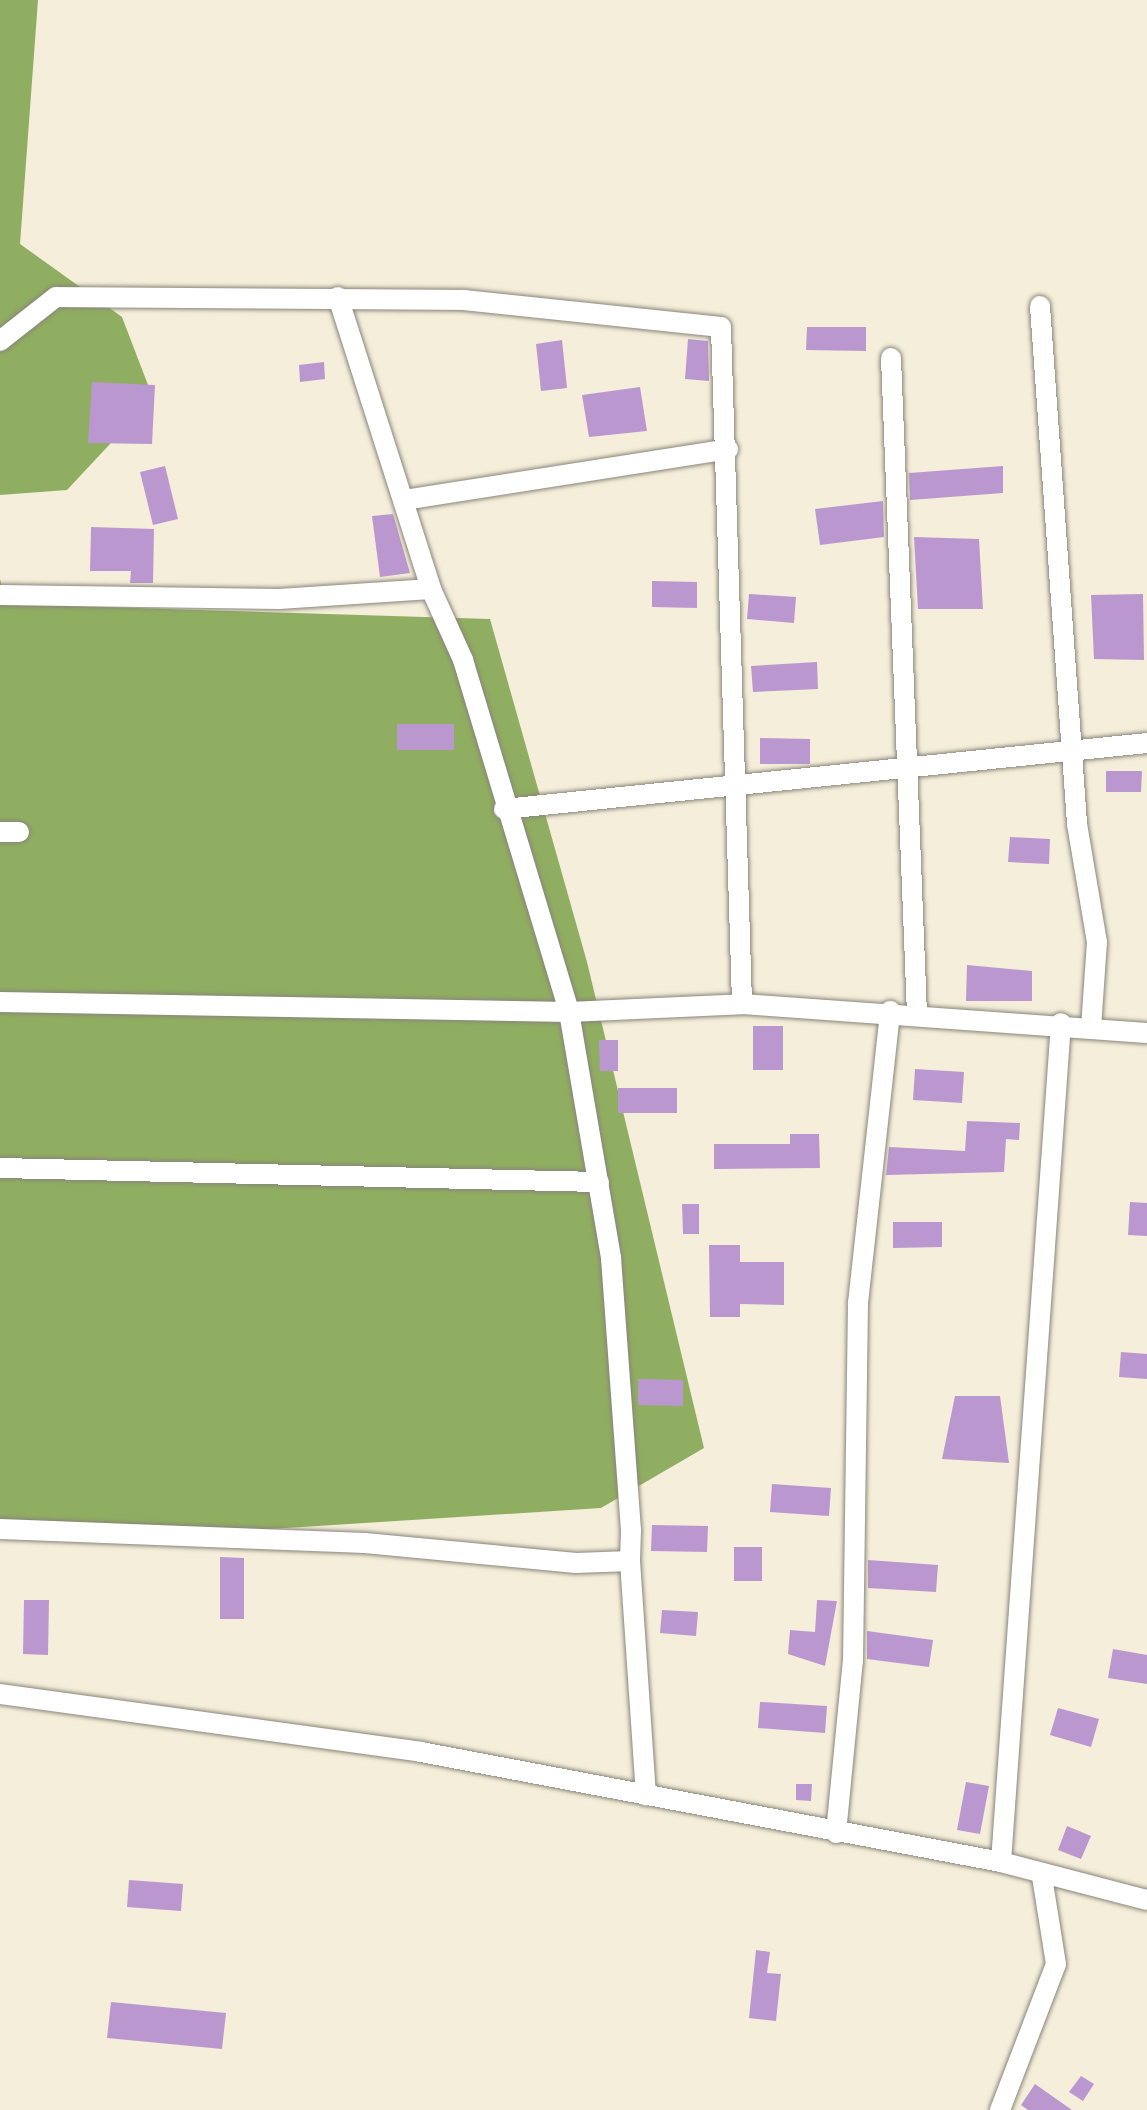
<!DOCTYPE html>
<style>
body{margin:0}
#map{position:relative;width:1147px;height:2110px;overflow:hidden;background:#f5eeda;font-family:"Gentium Book Plus",serif}
div>[style]{position:absolute}
.forest>*{inset:0;background:#90ae61}
.building>*{inset:0;background:#ba98cf}
.roads{filter:drop-shadow(0 0 2px #88857b) drop-shadow(0 0 2px #88857b)}
.minor>*{height:20px;margin:-10px;padding:0 10px;transform-origin:10px;border-radius:10px;background:#fff}
span{translate:-50% -50%;white-space:nowrap;text-align:center;line-height:1.15;-webkit-text-stroke:10px #fdfcf7;paint-order:stroke}
</style>
<div id="map">
<div class="forest">
<i style="clip-path:polygon(0 0,38px 0,20px 244px,122px 317px,153px 398px,67px 490px,0 495px)"></i>
<i style="clip-path:polygon(0 579px,6px 604px,490px 619px,587px 962px,704px 1448px,601px 1508px,160px 1536px,0 1533px)"></i>
</div>
<div class="building">
<i style="clip-path:polygon(807px 327px,866px 327px,866px 351px,806px 350px)"></i>
<i style="clip-path:polygon(688px 339px,708px 341px,709px 381px,685px 379px)"></i>
<i style="clip-path:polygon(562px 340px,567px 388px,541px 391px,536px 344px)"></i>
<i style="clip-path:polygon(324px 362px,325px 379px,300px 382px,299px 365px)"></i>
<i style="clip-path:polygon(92px 382px,155px 385px,152px 444px,88px 443px)"></i>
<i style="clip-path:polygon(640px 387px,647px 431px,589px 437px,582px 395px)"></i>
<i style="clip-path:polygon(165px 466px,178px 519px,153px 525px,140px 472px)"></i>
<i style="clip-path:polygon(1003px 466px,1003px 493px,910px 500px,909px 473px)"></i>
<i style="clip-path:polygon(883px 501px,884px 537px,820px 545px,815px 509px)"></i>
<i style="clip-path:polygon(393px 514px,410px 573px,380px 577px,372px 516px)"></i>
<i style="clip-path:polygon(91px 527px,154px 529px,153px 583px,130px 583px,131px 571px,90px 571px)"></i>
<i style="clip-path:polygon(914px 537px,979px 539px,983px 609px,918px 609px)"></i>
<i style="clip-path:polygon(652px 581px,697px 582px,697px 608px,652px 607px)"></i>
<i style="clip-path:polygon(749px 594px,796px 597px,794px 623px,747px 619px)"></i>
<i style="clip-path:polygon(1143px 594px,1144px 660px,1094px 659px,1091px 595px)"></i>
<i style="clip-path:polygon(817px 662px,818px 689px,753px 692px,751px 666px)"></i>
<i style="clip-path:polygon(397px 724px,454px 724px,454px 750px,397px 750px)"></i>
<i style="clip-path:polygon(760px 738px,810px 739px,810px 764px,760px 764px)"></i>
<i style="clip-path:polygon(1106px 771px,1142px 771px,1141px 792px,1106px 792px)"></i>
<i style="clip-path:polygon(1010px 837px,1050px 839px,1049px 864px,1008px 862px)"></i>
<i style="clip-path:polygon(967px 965px,1032px 971px,1032px 1001px,966px 1001px)"></i>
<i style="clip-path:polygon(753px 1026px,783px 1026px,783px 1070px,753px 1070px)"></i>
<i style="clip-path:polygon(599px 1040px,618px 1040px,618px 1071px,600px 1071px)"></i>
<i style="clip-path:polygon(915px 1069px,964px 1072px,962px 1103px,913px 1100px)"></i>
<i style="clip-path:polygon(618px 1088px,677px 1088px,677px 1113px,618px 1113px)"></i>
<i style="clip-path:polygon(967px 1121px,1020px 1123px,1019px 1140px,1006px 1139px,1004px 1172px,886px 1175px,889px 1147px,965px 1151px)"></i>
<i style="clip-path:polygon(790px 1134px,819px 1134px,820px 1168px,714px 1169px,714px 1144px,790px 1144px)"></i>
<i style="clip-path:polygon(1130px 1202px,1147px 1203px,1147px 1236px,1128px 1235px)"></i>
<i style="clip-path:polygon(682px 1204px,699px 1204px,699px 1234px,683px 1234px)"></i>
<i style="clip-path:polygon(893px 1222px,942px 1222px,942px 1247px,893px 1248px)"></i>
<i style="clip-path:polygon(709px 1245px,740px 1245px,740px 1262px,784px 1262px,784px 1305px,740px 1304px,740px 1317px,710px 1317px)"></i>
<i style="clip-path:polygon(1121px 1352px,1147px 1354px,1147px 1379px,1119px 1377px)"></i>
<i style="clip-path:polygon(638px 1379px,683px 1380px,683px 1406px,638px 1405px)"></i>
<i style="clip-path:polygon(955px 1396px,1000px 1396px,1009px 1463px,942px 1459px)"></i>
<i style="clip-path:polygon(772px 1484px,831px 1488px,829px 1516px,770px 1512px)"></i>
<i style="clip-path:polygon(652px 1525px,708px 1526px,707px 1552px,651px 1551px)"></i>
<i style="clip-path:polygon(734px 1547px,762px 1547px,762px 1581px,734px 1581px)"></i>
<i style="clip-path:polygon(220px 1557px,244px 1558px,244px 1619px,220px 1619px)"></i>
<i style="clip-path:polygon(868px 1560px,938px 1565px,936px 1592px,868px 1588px)"></i>
<i style="clip-path:polygon(24px 1600px,49px 1600px,48px 1655px,23px 1654px)"></i>
<i style="clip-path:polygon(817px 1600px,837px 1601px,825px 1666px,788px 1654px,790px 1630px,815px 1632px)"></i>
<i style="clip-path:polygon(662px 1610px,698px 1612px,696px 1636px,660px 1633px)"></i>
<i style="clip-path:polygon(867px 1631px,933px 1640px,929px 1667px,867px 1659px)"></i>
<i style="clip-path:polygon(1113px 1649px,1147px 1655px,1147px 1684px,1108px 1678px)"></i>
<i style="clip-path:polygon(760px 1702px,827px 1706px,825px 1733px,758px 1728px)"></i>
<i style="clip-path:polygon(1058px 1708px,1099px 1719px,1091px 1747px,1050px 1735px)"></i>
<i style="clip-path:polygon(966px 1782px,989px 1786px,980px 1834px,957px 1830px)"></i>
<i style="clip-path:polygon(796px 1784px,812px 1784px,811px 1801px,796px 1800px)"></i>
<i style="clip-path:polygon(1067px 1826px,1091px 1836px,1081px 1859px,1058px 1850px)"></i>
<i style="clip-path:polygon(129px 1880px,183px 1884px,181px 1911px,127px 1907px)"></i>
<i style="clip-path:polygon(756px 1950px,770px 1952px,767px 1973px,781px 1974px,776px 2021px,749px 2018px)"></i>
<i style="clip-path:polygon(111px 2002px,226px 2013px,222px 2049px,107px 2038px)"></i>
<i style="clip-path:polygon(1081px 2076px,1094px 2084px,1083px 2101px,1069px 2092px)"></i>
<i style="clip-path:polygon(1035px 2084px,1072px 2110px,1028px 2110px,1021px 2105px)"></i>
</div>
<div class="roads">
<div class="minor">
<i style="left:338px;top:297px;width:306px;rotate:72.3deg"></i>
<i style="left:1040px;top:306px;width:519px;rotate:85.91deg"></i>
<i style="left:1077px;top:824px;width:120px;rotate:80.4deg"></i>
<i style="left:1097px;top:942px;width:85px;rotate:94deg"></i>
<i style="left:0;top:341px;width:71px;rotate:-38.2deg"></i>
<i style="left:56px;top:297px;width:408px;rotate:0.4deg"></i>
<i style="left:464px;top:300px;width:258px;rotate:6deg"></i>
<i style="left:721px;top:327px;width:677px;rotate:88.22deg"></i>
<i style="left:891px;top:358px;width:656px;rotate:87.73deg"></i>
<i style="left:410px;top:499px;width:322px;rotate:-8.9deg"></i>
<i style="left:0;top:595px;width:279px;rotate:0.8deg"></i>
<i style="left:279px;top:599px;width:152px;rotate:-3.8deg"></i>
<i style="left:431px;top:589px;width:78px;rotate:65.7deg"></i>
<i style="left:463px;top:660px;width:368px;rotate:73.2deg"></i>
<i style="left:569px;top:1012px;width:250px;rotate:80.3deg"></i>
<i style="left:611px;top:1258px;width:274px;rotate:85.8deg"></i>
<i style="left:631px;top:1531px;width:30px;rotate:92deg"></i>
<i style="left:630px;top:1561px;width:54px;rotate:177.9deg"></i>
<i style="left:576px;top:1563px;width:212px;rotate:-174.6deg"></i>
<i style="left:365px;top:1543px;width:365px;rotate:-177.8deg"></i>
<i style="left:504px;top:809px;width:646px;rotate:-5.86deg"></i>
<i style="left:0;top:832px;width:19px"></i>
<i style="left:0;top:1002px;width:569px;rotate:1.01deg"></i>
<i style="left:569px;top:1012px;width:173px;rotate:-2.6deg"></i>
<i style="left:742px;top:1004px;width:406px;rotate:4.1deg"></i>
<i style="left:0;top:1168px;width:599px;rotate:1.34deg"></i>
<i style="left:630px;top:1561px;width:235px;rotate:86.1deg"></i>
<i style="left:0;top:1694px;width:425px;rotate:7.8deg"></i>
<i style="left:421px;top:1752px;width:590px;rotate:10.74deg"></i>
<i style="left:1001px;top:1862px;width:151px;rotate:14.6deg"></i>
<i style="left:836px;top:1833px;width:173px;rotate:-84.4deg"></i>
<i style="left:853px;top:1661px;width:358px;rotate:-89.2deg"></i>
<i style="left:858px;top:1303px;width:294px;rotate:-83.7deg"></i>
<i style="left:1001px;top:1862px;width:841px;rotate:-85.91deg"></i>
<i style="left:1000px;top:2110px;width:156px;rotate:-69deg"></i>
<i style="left:1056px;top:1964px;width:88px;rotate:-99.1deg"></i>
</div>
</div>
</div>
